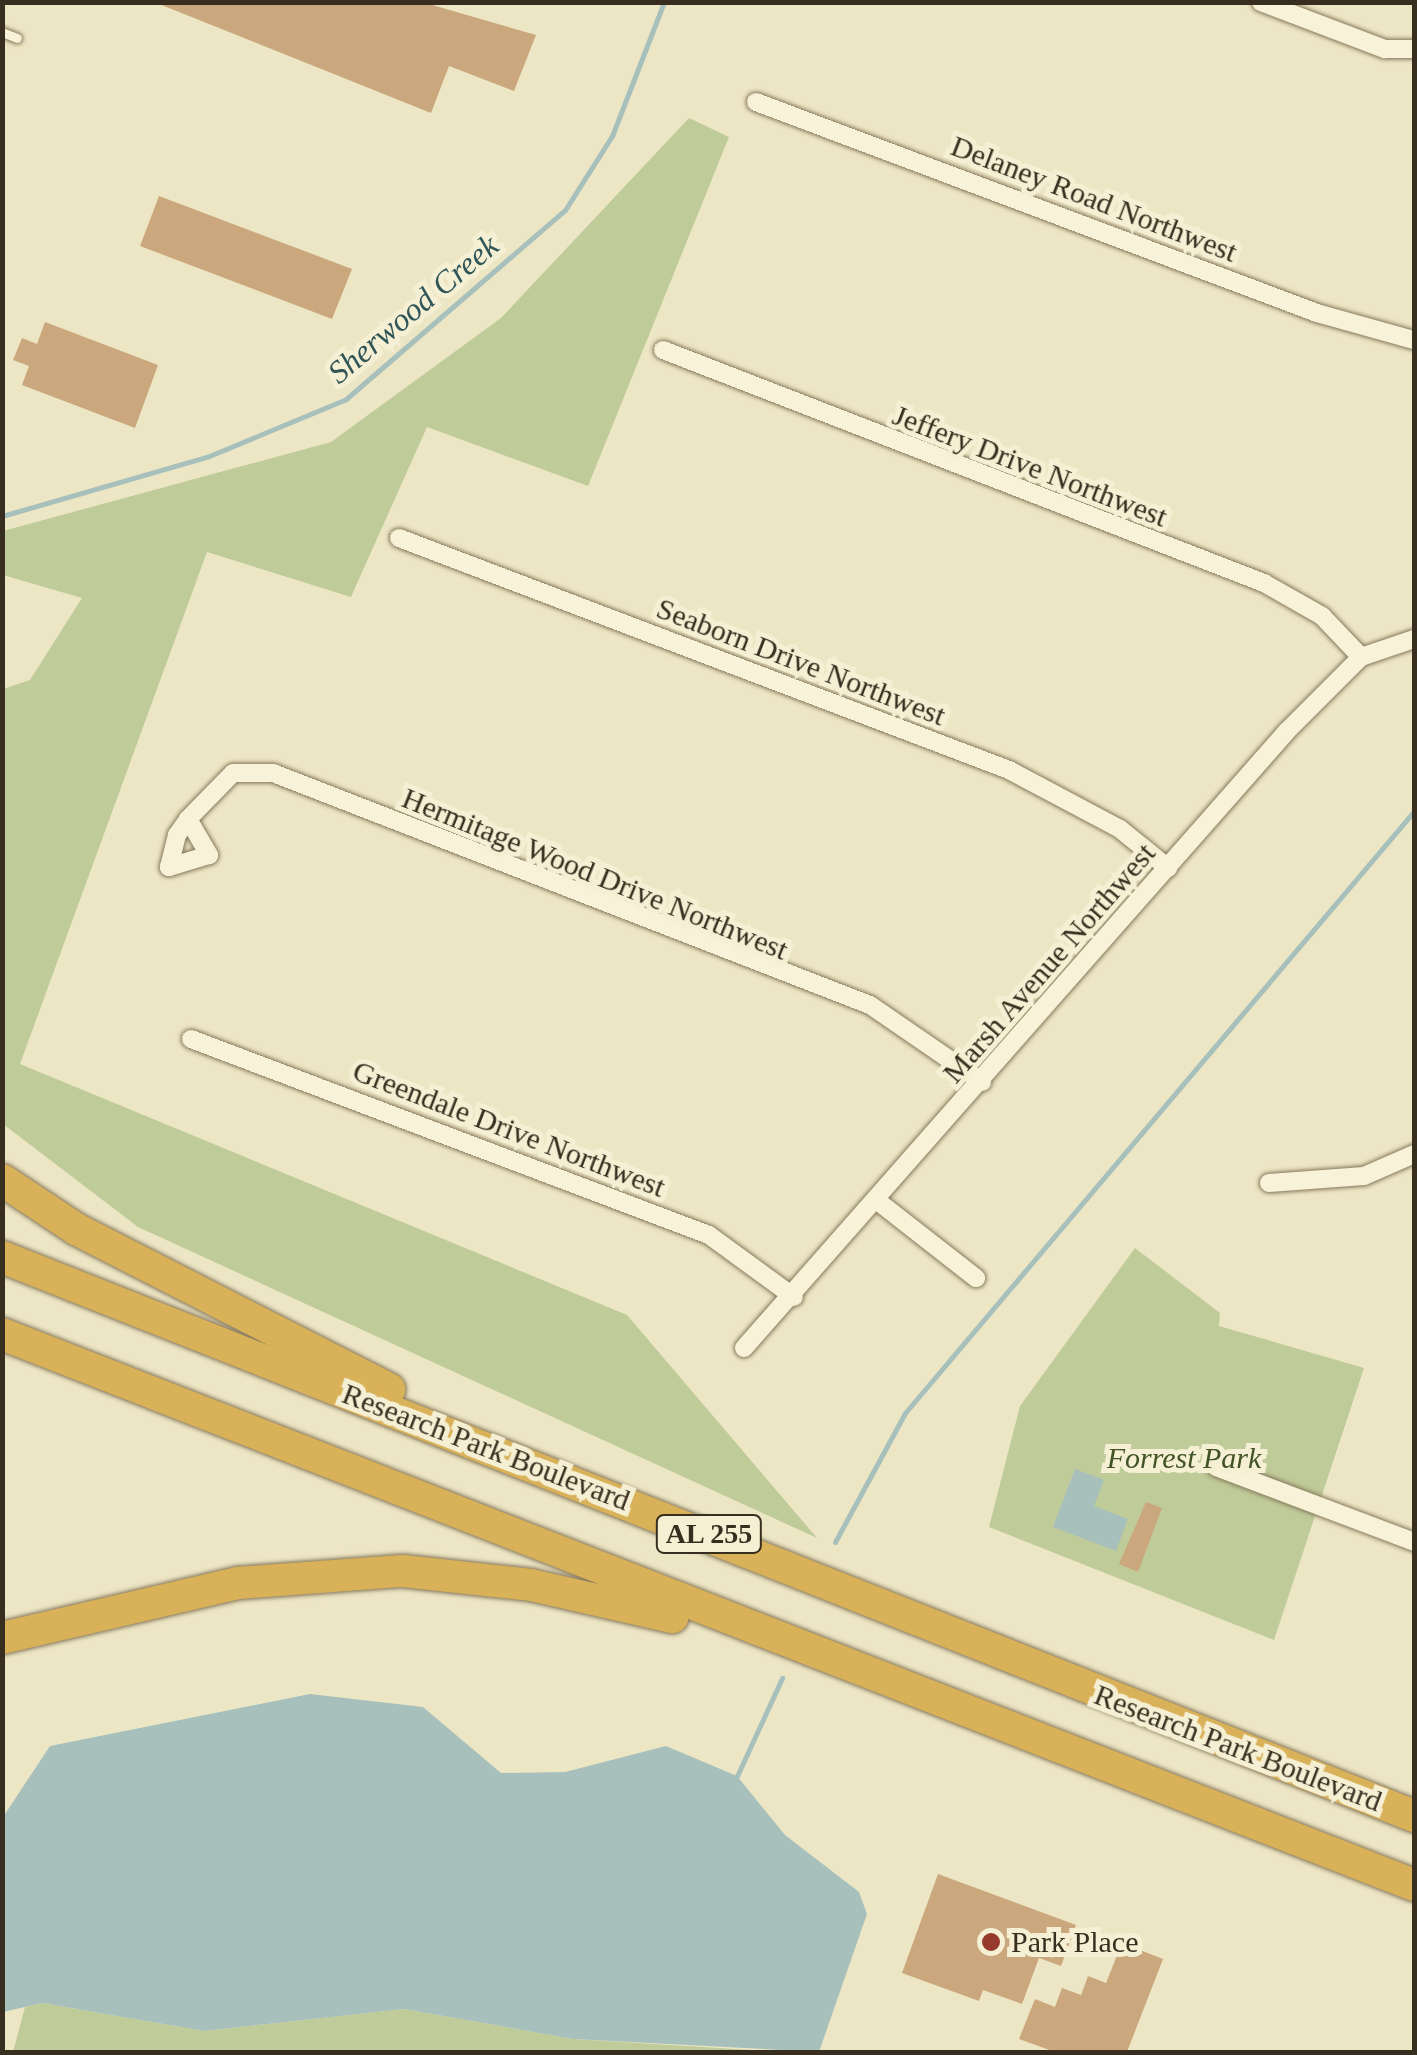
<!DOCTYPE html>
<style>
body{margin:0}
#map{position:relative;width:1417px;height:2055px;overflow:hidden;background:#ede6c5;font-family:Georgia,serif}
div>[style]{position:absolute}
.green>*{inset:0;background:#bfcb99}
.water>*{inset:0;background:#a7c0bc}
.stream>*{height:5px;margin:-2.5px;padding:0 2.5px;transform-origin:2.5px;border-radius:2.5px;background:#a7c0bc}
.building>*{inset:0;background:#caa77c}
.roads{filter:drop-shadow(0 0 2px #87795c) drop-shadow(0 0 2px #87795c)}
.service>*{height:9px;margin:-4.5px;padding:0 4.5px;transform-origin:4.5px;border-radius:4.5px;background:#f8f2d8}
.minor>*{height:18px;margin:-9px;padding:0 9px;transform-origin:9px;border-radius:9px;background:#f8f2d8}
.motorway>*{height:32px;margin:-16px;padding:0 16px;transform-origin:16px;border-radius:16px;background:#d9b159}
.dots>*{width:28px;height:28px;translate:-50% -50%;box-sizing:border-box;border:5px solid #f5efd4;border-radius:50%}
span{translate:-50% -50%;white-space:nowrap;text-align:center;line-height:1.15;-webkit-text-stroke:10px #f5efd4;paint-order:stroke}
.shield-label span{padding:2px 8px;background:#f5efd4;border:2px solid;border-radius:8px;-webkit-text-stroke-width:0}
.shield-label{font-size:28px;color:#382e1f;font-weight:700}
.street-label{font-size:30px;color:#382e1f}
.park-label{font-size:30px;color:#425426;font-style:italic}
.poi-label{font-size:30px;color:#382e1f}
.left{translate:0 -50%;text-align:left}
.water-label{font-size:32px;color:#2f5557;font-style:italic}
.frame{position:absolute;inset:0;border:5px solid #382e1f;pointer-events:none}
</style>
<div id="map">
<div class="green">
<i style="clip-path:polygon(689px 118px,729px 137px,588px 486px,427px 427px,351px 597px,207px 552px,20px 1064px,627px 1315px,817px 1538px,138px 1227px,3px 1124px,3px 689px,30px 680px,82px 598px,3px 575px,3px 531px,331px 442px,501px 318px)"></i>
<i style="clip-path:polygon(1135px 1248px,1220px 1313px,1219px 1326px,1364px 1368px,1274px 1640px,989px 1527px,1020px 1406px)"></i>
<i style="clip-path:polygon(42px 2003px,204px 2031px,404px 2009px,573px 2039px,786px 2052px,13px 2052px,25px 2007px)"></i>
</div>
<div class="water">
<i style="clip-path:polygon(1075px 1469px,1104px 1480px,1094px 1506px,1128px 1519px,1116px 1551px,1053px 1527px)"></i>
<i style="clip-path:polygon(310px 1694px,423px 1707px,501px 1773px,565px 1772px,666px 1746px,737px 1776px,785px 1835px,859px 1892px,867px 1914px,819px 2052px,573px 2039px,404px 2009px,204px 2031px,42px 2003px,3px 2012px,3px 1817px,50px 1746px)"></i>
</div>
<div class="stream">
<i style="left:2px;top:516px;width:213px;rotate:-16.1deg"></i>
<i style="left:207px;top:457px;width:151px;rotate:-22.6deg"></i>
<i style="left:346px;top:399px;width:289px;rotate:-40.8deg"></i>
<i style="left:565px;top:210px;width:88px;rotate:-57.6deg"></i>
<i style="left:612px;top:136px;width:144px;rotate:-68.8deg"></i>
<i style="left:835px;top:1542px;width:147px;rotate:-61.5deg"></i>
<i style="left:905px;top:1413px;width:788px;rotate:-49.78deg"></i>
<i style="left:737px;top:1776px;width:108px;rotate:-65.3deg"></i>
</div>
<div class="building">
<i style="clip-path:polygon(154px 2px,422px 2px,536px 35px,514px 91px,449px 66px,431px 113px)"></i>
<i style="clip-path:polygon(159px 196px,352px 269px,332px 319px,140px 246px)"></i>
<i style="clip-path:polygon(45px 322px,158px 365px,135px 428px,22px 385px,29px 366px,13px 360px,22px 338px,37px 344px)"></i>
<i style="clip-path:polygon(1146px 1502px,1162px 1508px,1138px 1572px,1119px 1564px)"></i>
<i style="clip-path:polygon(938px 1874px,1076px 1925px,1061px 1966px,1039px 1958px,1022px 2004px,983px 1990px,979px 2001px,902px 1973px)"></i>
<i style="clip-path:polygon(1122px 1943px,1163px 1959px,1127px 2052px,1055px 2052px,1019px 2039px,1035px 1999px,1055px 2007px,1062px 1988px,1081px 1995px,1088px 1976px,1106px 1983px)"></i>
</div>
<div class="roads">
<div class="service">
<i style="left:2px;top:32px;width:16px;rotate:22deg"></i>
</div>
<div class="minor">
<i style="left:1261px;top:2px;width:133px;rotate:20.8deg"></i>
<i style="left:1385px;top:49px;width:29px"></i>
<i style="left:756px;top:102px;width:599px;rotate:20.61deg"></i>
<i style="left:1317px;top:313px;width:101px;rotate:15.6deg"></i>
<i style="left:663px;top:350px;width:645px;rotate:21.19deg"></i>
<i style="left:1264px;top:583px;width:67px;rotate:29.6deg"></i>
<i style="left:1322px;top:616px;width:57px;rotate:46.4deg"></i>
<i style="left:399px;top:538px;width:653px;rotate:20.82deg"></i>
<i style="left:1009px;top:770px;width:126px;rotate:28deg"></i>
<i style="left:1120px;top:829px;width:62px;rotate:39.1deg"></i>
<i style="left:188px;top:819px;width:64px;rotate:-45.6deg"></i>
<i style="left:233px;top:773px;width:40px"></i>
<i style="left:273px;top:773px;width:640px;rotate:21.24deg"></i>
<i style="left:870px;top:1005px;width:136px;rotate:34.5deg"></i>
<i style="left:188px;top:819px;width:42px;rotate:59.7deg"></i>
<i style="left:209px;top:855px;width:42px;rotate:163.3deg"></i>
<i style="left:169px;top:867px;width:33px;rotate:-76deg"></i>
<i style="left:177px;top:835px;width:19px;rotate:-55deg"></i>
<i style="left:191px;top:1039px;width:554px;rotate:20.73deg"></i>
<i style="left:709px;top:1235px;width:105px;rotate:36.1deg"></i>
<i style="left:1269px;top:1183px;width:95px;rotate:-4.2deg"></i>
<i style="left:1364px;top:1176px;width:55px;rotate:-23.7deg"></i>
<i style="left:880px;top:1203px;width:122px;rotate:38deg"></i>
<i style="left:744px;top:1348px;width:822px;rotate:-48.65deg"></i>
<i style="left:1287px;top:731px;width:105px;rotate:-45deg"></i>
<i style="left:1361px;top:657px;width:56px;rotate:-18.8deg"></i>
<i style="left:1216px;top:1467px;width:212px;rotate:20.7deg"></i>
</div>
<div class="motorway">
<i style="left:2px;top:1180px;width:89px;rotate:33.5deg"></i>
<i style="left:76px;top:1229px;width:352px;rotate:27.1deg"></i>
<i style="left:2px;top:1257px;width:1519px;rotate:21.6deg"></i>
<i style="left:2px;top:1334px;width:1516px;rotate:21.32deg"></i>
<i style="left:2px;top:1638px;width:242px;rotate:-13.1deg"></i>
<i style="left:238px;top:1583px;width:165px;rotate:-4.2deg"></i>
<i style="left:403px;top:1571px;width:129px;rotate:6.2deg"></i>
<i style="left:531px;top:1585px;width:145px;rotate:12.8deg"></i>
</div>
</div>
<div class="dots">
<i style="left:991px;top:1942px;background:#953a2d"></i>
</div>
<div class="shield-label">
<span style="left:709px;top:1534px">AL 255</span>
</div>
<div class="street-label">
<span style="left:1094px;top:199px;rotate:21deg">Delaney Road Northwest</span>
<span style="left:1030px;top:466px;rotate:21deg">Jeffery Drive Northwest</span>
<span style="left:801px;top:662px;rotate:21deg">Seaborn Drive Northwest</span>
<span style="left:595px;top:874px;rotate:22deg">Hermitage Wood Drive Northwest</span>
<span style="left:1049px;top:963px;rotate:-49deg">Marsh Avenue Northwest</span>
<span style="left:509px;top:1129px;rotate:21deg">Greendale Drive Northwest</span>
<span style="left:486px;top:1447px;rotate:21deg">Research Park Boulevard</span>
<span style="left:1238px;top:1748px;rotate:21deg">Research Park Boulevard</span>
</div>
<div class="park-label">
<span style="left:1184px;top:1458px">Forrest Park</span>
</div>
<div class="poi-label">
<span class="left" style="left:1011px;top:1942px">Park Place</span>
</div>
<div class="water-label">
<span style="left:413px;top:309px;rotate:-40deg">Sherwood Creek</span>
</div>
<div class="frame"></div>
</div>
